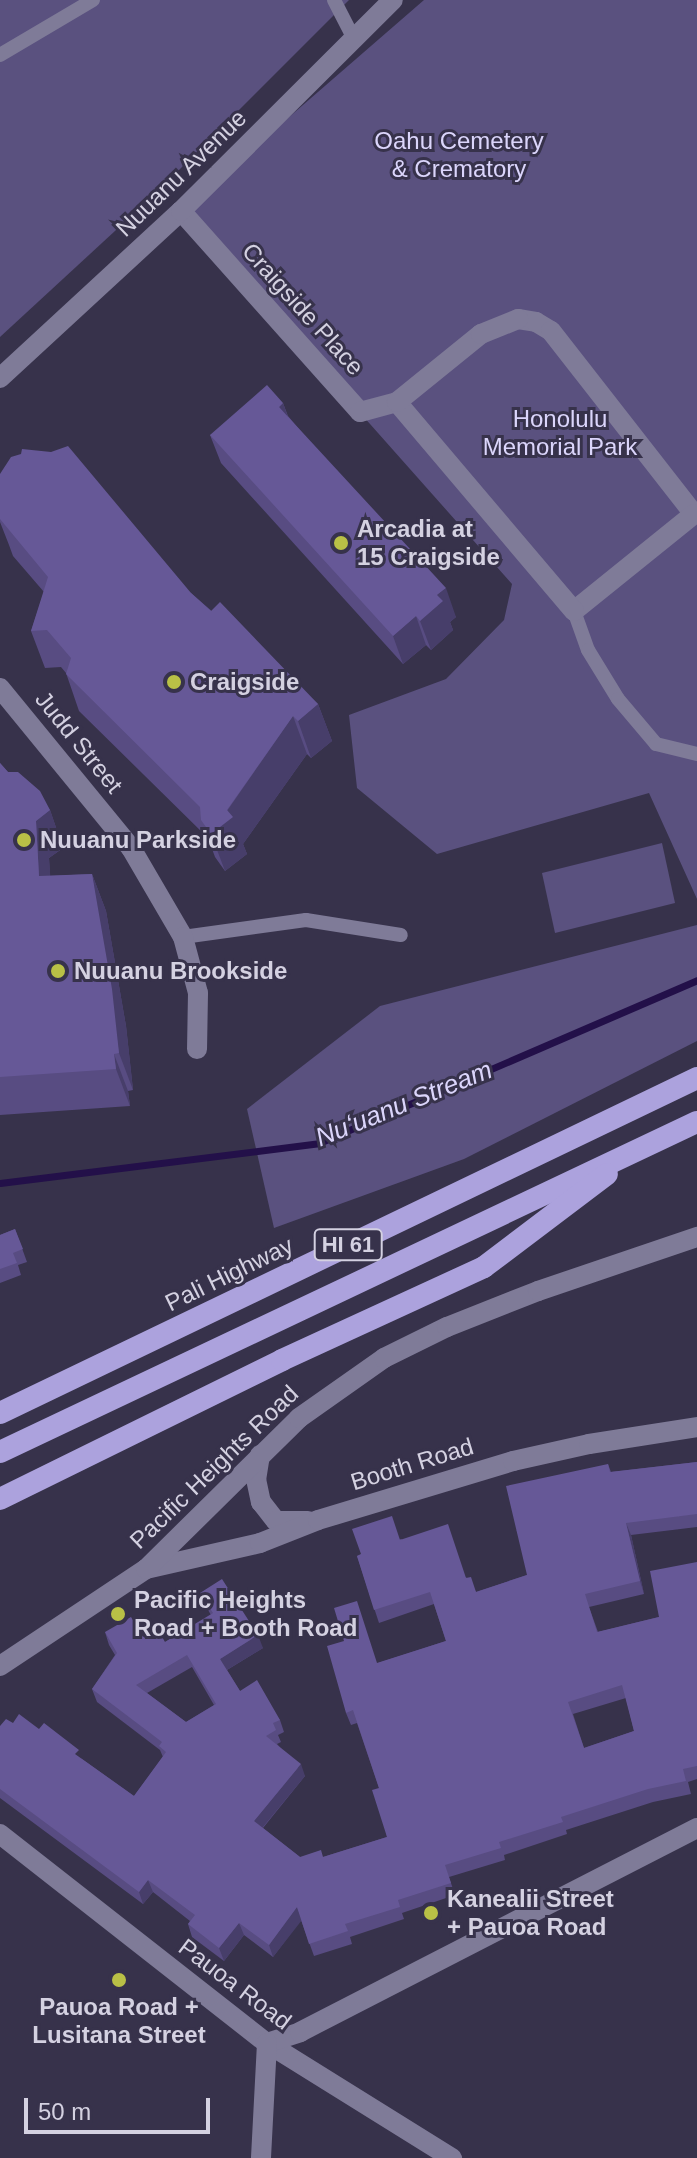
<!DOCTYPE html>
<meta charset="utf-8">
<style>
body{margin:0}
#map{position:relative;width:697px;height:2158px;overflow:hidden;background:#37324b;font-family:Arial,sans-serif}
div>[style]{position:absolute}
.green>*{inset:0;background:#5a517f}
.stream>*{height:7px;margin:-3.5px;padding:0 3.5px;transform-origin:3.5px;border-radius:3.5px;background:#231049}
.service>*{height:14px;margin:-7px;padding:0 7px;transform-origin:7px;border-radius:7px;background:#7f7b98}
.minor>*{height:20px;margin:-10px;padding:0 10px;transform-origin:10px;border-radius:10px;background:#7f7b98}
.tertiary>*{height:20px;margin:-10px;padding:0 10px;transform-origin:10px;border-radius:10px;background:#7f7b98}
.secondary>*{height:20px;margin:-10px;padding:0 10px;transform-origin:10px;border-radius:10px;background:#7f7b98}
.trunk>*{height:22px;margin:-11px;padding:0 11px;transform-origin:11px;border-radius:11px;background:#aca2dd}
.wall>*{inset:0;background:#584c82}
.shaded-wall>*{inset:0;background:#473e6a}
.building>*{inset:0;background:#665897}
.dots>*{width:22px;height:22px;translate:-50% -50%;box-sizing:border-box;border:4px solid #37324b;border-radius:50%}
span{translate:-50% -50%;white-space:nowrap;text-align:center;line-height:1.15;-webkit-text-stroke:6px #37324b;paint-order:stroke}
.shield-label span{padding:2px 6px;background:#37324b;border:2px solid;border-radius:6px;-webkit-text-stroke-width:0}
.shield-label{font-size:22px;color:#d4d1e1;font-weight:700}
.park-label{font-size:24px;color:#dbd5fb}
.street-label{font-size:24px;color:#d4d1e1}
.poi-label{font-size:24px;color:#d4d1e1;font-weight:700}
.left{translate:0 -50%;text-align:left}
.water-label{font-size:26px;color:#dbd5fb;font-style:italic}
.scale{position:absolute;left:24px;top:2098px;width:186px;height:36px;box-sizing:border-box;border:4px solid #d4d1e1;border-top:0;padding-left:10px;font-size:24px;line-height:28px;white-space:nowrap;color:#d4d1e1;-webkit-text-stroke:6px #37324b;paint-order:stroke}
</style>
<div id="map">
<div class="green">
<i style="clip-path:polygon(0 0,349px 0,154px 195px,0 337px)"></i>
<i style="clip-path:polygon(424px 0,697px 0,697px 899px,649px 793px,437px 854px,357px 788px,349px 715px,446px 679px,504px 620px,512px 584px,181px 211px)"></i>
<i style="clip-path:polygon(662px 843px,675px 903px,555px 933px,542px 873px)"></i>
<i style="clip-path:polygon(697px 925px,697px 1041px,464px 1159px,274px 1228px,247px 1109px,380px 1006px)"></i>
</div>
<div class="stream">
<i style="left:0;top:1183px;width:321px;rotate:-7.1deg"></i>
<i style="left:319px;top:1143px;width:412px;rotate:-23.3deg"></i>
</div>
<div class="service">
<i style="left:334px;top:0;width:44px;rotate:62.9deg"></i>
<i style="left:0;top:55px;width:108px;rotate:-30.6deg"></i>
<i style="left:574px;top:611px;width:41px;rotate:70.3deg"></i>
<i style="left:588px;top:650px;width:57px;rotate:58.5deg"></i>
<i style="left:618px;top:699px;width:59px;rotate:49.8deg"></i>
<i style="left:656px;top:744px;width:42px;rotate:13.7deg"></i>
<i style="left:183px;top:937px;width:124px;rotate:-7.9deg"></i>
<i style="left:306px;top:920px;width:96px;rotate:9deg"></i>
</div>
<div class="minor">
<i style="left:181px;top:211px;width:269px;rotate:48.3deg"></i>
<i style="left:360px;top:412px;width:38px;rotate:-15deg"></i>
<i style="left:518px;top:319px;width:18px;rotate:9deg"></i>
<i style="left:536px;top:322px;width:17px;rotate:31deg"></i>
<i style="left:551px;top:331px;width:232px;rotate:52deg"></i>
<i style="left:694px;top:514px;width:154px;rotate:141.1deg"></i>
<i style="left:574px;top:611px;width:274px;rotate:-130.3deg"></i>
<i style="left:397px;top:402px;width:108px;rotate:-39deg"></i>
<i style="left:481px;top:334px;width:40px;rotate:-22deg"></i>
<i style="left:0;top:688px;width:207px;rotate:50.7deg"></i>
<i style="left:131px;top:848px;width:103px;rotate:59.7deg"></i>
<i style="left:183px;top:937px;width:58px;rotate:75deg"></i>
<i style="left:198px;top:993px;width:56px;rotate:91deg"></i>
<i style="left:267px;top:2043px;width:218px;rotate:31.9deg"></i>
</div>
<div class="tertiary">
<i style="left:260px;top:1455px;width:24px;rotate:99deg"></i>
<i style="left:256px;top:1479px;width:24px;rotate:78deg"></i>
<i style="left:261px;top:1502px;width:24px;rotate:52deg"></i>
<i style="left:276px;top:1521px;width:32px"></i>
<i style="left:146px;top:1569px;width:117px;rotate:-12.8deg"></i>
<i style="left:260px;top:1543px;width:62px;rotate:-21.6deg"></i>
<i style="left:318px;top:1520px;width:204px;rotate:-16.8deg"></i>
<i style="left:513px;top:1461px;width:78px;rotate:-12.6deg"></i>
<i style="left:589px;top:1444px;width:109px;rotate:-8.9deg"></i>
<i style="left:0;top:1666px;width:175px;rotate:-33.6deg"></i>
<i style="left:146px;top:1569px;width:215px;rotate:-44.6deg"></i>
<i style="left:299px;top:1418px;width:104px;rotate:-35.2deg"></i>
<i style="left:384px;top:1358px;width:70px;rotate:-26.2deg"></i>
<i style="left:447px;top:1327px;width:98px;rotate:-21.6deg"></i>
<i style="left:538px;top:1291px;width:168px;rotate:-18.8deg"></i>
<i style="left:267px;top:2043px;width:35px;rotate:-18deg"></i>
<i style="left:300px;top:2032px;width:446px;rotate:-27.2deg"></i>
</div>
<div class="secondary">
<i style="left:0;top:378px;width:246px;rotate:-42.7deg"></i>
<i style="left:181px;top:211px;width:299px;rotate:-44.9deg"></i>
<i style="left:0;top:1834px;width:339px;rotate:38.1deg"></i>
<i style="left:267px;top:2043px;width:115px;rotate:93deg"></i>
</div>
<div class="trunk">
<i style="left:0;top:1413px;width:773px;rotate:-25.67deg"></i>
<i style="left:0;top:1452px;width:771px;rotate:-25.34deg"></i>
<i style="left:0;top:1499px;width:314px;rotate:-26.2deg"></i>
<i style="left:282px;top:1360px;width:222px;rotate:-24.7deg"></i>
<i style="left:484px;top:1267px;width:154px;rotate:-37.1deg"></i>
</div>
<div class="wall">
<i style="clip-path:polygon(283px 403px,288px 416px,456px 617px,450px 622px,453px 630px,431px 650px,426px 645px,403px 664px,221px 463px,210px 435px)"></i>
<i style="clip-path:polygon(0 474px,191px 593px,318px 704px,332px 741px,311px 758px,307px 754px,243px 844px,247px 854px,225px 871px,215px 857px,208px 838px,79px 711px,66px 673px,61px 667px,45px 668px,31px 631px,44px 592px,13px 556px,9px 545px,0 522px)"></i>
<i style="clip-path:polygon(0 763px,8px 772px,50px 810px,63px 848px,49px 858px,50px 876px,92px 874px,106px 911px,126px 1026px,133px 1090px,128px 1091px,130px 1106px,0 1115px)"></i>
<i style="clip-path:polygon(15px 1229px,27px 1262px,18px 1265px,21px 1275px,0 1283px,0 1235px)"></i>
<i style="clip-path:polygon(evenodd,697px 1462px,697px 1527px,631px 1535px,644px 1594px,589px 1607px,598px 1632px,659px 1617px,697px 1562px,697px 1779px,688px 1782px,691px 1794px,653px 1802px,566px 1830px,567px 1834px,504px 1855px,505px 1860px,449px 1877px,455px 1895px,402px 1913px,404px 1919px,350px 1937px,352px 1944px,314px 1956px,301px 1920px,273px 1957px,244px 1935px,224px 1961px,192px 1937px,188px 1924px,190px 1921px,153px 1892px,143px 1904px,0 1798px,0 1726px,82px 1759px,134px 1796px,163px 1757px,160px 1750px,97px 1702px,92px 1689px,115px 1655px,109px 1645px,105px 1632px,143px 1637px,165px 1642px,211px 1615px,205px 1605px,200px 1593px,263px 1648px,227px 1670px,240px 1691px,280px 1720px,284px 1732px,278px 1735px,281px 1742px,277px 1744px,305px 1776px,263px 1828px,300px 1857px,323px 1857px,387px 1837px,379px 1788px,357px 1723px,351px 1725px,346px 1713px,378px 1663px,446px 1641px,434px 1604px,379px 1623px,357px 1556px,401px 1539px,467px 1578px,476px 1592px,527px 1575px,608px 1464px,611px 1472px,697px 1462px,192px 1667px,214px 1705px,186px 1722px,147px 1693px,192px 1667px,697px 1462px,626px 1698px,634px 1731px,584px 1748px,573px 1714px,626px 1698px)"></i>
</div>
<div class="shaded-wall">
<i style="clip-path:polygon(283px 403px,293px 432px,279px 407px)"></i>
<i style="clip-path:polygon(446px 588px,456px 617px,450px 622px,453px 630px,431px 650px,420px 621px,437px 595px)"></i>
<i style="clip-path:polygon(416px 616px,426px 645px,403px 664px,393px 636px)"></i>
<i style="clip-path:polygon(318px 704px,332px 741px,311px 758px,298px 721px)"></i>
<i style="clip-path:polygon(293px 716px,307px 754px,243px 844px,247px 854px,225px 871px,211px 834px)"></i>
<i style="clip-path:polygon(50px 810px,63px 848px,49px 858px,53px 914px,39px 876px,36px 821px)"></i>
<i style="clip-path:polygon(92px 874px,106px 911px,126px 1026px,133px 1090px,119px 1053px)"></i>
<i style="clip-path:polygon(114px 1054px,128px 1091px,130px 1106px,116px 1069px)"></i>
<i style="clip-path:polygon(626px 1523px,631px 1535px,644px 1594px,640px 1581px)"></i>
<i style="clip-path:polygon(258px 1635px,263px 1648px,225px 1671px,220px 1659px)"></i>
<i style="clip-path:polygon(301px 1764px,305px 1776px,258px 1833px,254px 1821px)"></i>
<i style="clip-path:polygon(148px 1880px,153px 1892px,143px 1904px,139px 1892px)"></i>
<i style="clip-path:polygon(297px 1907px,302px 1920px,273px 1957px,269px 1945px)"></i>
<i style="clip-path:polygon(239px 1923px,244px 1935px,224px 1961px,219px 1948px)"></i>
</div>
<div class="building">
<i style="clip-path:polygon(267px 385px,283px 403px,279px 407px,446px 588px,437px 595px,443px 601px,420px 621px,416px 616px,393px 636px,210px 435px)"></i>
<i style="clip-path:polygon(68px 446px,191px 593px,211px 611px,220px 602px,318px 704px,298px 721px,293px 716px,227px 810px,233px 817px,211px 834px,201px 820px,200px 807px,66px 674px,71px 658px,47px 630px,31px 631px,48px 577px,0 519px,0 474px,11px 457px,21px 454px,22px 449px,51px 452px)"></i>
<i style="clip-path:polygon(0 763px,8px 772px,18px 772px,40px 791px,50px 810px,36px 821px,39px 876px,92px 874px,112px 989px,119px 1053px,114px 1054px,116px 1069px,0 1077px)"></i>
<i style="clip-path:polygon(15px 1229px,23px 1249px,13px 1253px,17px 1263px,0 1269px,0 1235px)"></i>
<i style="clip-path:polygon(evenodd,697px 1462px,697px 1514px,626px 1523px,640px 1581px,585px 1594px,597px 1632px,659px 1617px,650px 1571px,697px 1562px,697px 1766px,683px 1769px,686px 1781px,648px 1789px,561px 1817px,563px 1822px,499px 1842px,501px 1848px,445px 1865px,451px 1883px,398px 1900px,400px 1907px,345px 1924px,348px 1931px,309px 1944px,297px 1907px,269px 1945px,239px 1923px,219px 1948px,188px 1924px,195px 1915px,148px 1880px,139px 1892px,0 1789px,0 1726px,6px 1719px,13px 1723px,19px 1714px,39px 1729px,44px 1723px,79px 1750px,75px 1754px,134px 1796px,166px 1752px,159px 1746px,162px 1742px,92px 1689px,117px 1653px,105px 1632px,131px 1617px,143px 1637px,157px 1628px,165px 1642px,213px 1613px,200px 1593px,222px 1579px,258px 1635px,220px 1659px,240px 1691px,257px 1680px,280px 1720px,273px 1723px,276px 1730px,266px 1736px,301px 1764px,254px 1821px,300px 1857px,321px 1850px,323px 1857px,387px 1837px,372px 1790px,379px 1788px,353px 1710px,346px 1713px,327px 1646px,344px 1641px,334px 1608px,357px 1601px,377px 1663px,446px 1641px,430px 1592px,374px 1610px,357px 1556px,361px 1554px,352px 1529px,392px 1516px,400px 1540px,448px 1524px,466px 1578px,471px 1577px,476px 1592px,527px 1575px,506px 1486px,608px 1464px,610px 1472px,697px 1462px,187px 1655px,216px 1704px,186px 1722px,136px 1685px,187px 1655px,697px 1462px,622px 1685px,634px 1731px,584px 1748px,568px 1702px,622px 1685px)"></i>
</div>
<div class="dots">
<i style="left:341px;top:543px;background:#b9c046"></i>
<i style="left:174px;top:682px;background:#b9c046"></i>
<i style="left:24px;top:840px;background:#b9c046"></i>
<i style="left:58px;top:971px;background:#b9c046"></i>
<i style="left:118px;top:1614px;background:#b9c046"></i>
<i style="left:431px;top:1913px;background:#b9c046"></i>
<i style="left:119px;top:1980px;background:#b9c046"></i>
</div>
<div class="shield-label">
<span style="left:348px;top:1245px">HI 61</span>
</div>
<div class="park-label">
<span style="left:459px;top:155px">Oahu Cemetery<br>&amp; Crematory</span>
<span style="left:560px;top:433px">Honolulu<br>Memorial Park</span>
</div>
<div class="street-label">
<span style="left:181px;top:173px;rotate:-44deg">Nuuanu Avenue</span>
<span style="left:303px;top:309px;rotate:48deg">Craigside Place</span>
<span style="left:79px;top:742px;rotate:51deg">Judd Street</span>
<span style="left:229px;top:1274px;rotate:-26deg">Pali Highway</span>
<span style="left:412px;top:1464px;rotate:-17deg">Booth Road</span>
<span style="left:214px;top:1467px;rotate:-44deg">Pacific Heights Road</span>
<span style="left:235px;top:1984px;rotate:37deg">Pauoa Road</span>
</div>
<div class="poi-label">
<span class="left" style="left:357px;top:543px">Arcadia at<br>15 Craigside</span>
<span class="left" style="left:190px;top:682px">Craigside</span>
<span class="left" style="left:40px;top:840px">Nuuanu Parkside</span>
<span class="left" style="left:74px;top:971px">Nuuanu Brookside</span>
<span class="left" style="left:134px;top:1614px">Pacific Heights<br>Road + Booth Road</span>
<span class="left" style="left:447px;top:1913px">Kanealii Street<br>+ Pauoa Road</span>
<span style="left:119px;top:2021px">Pauoa Road +<br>Lusitana Street</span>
</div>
<div class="water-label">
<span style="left:404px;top:1104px;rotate:-22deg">Nuʻuanu Stream</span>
</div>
<div class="scale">50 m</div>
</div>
